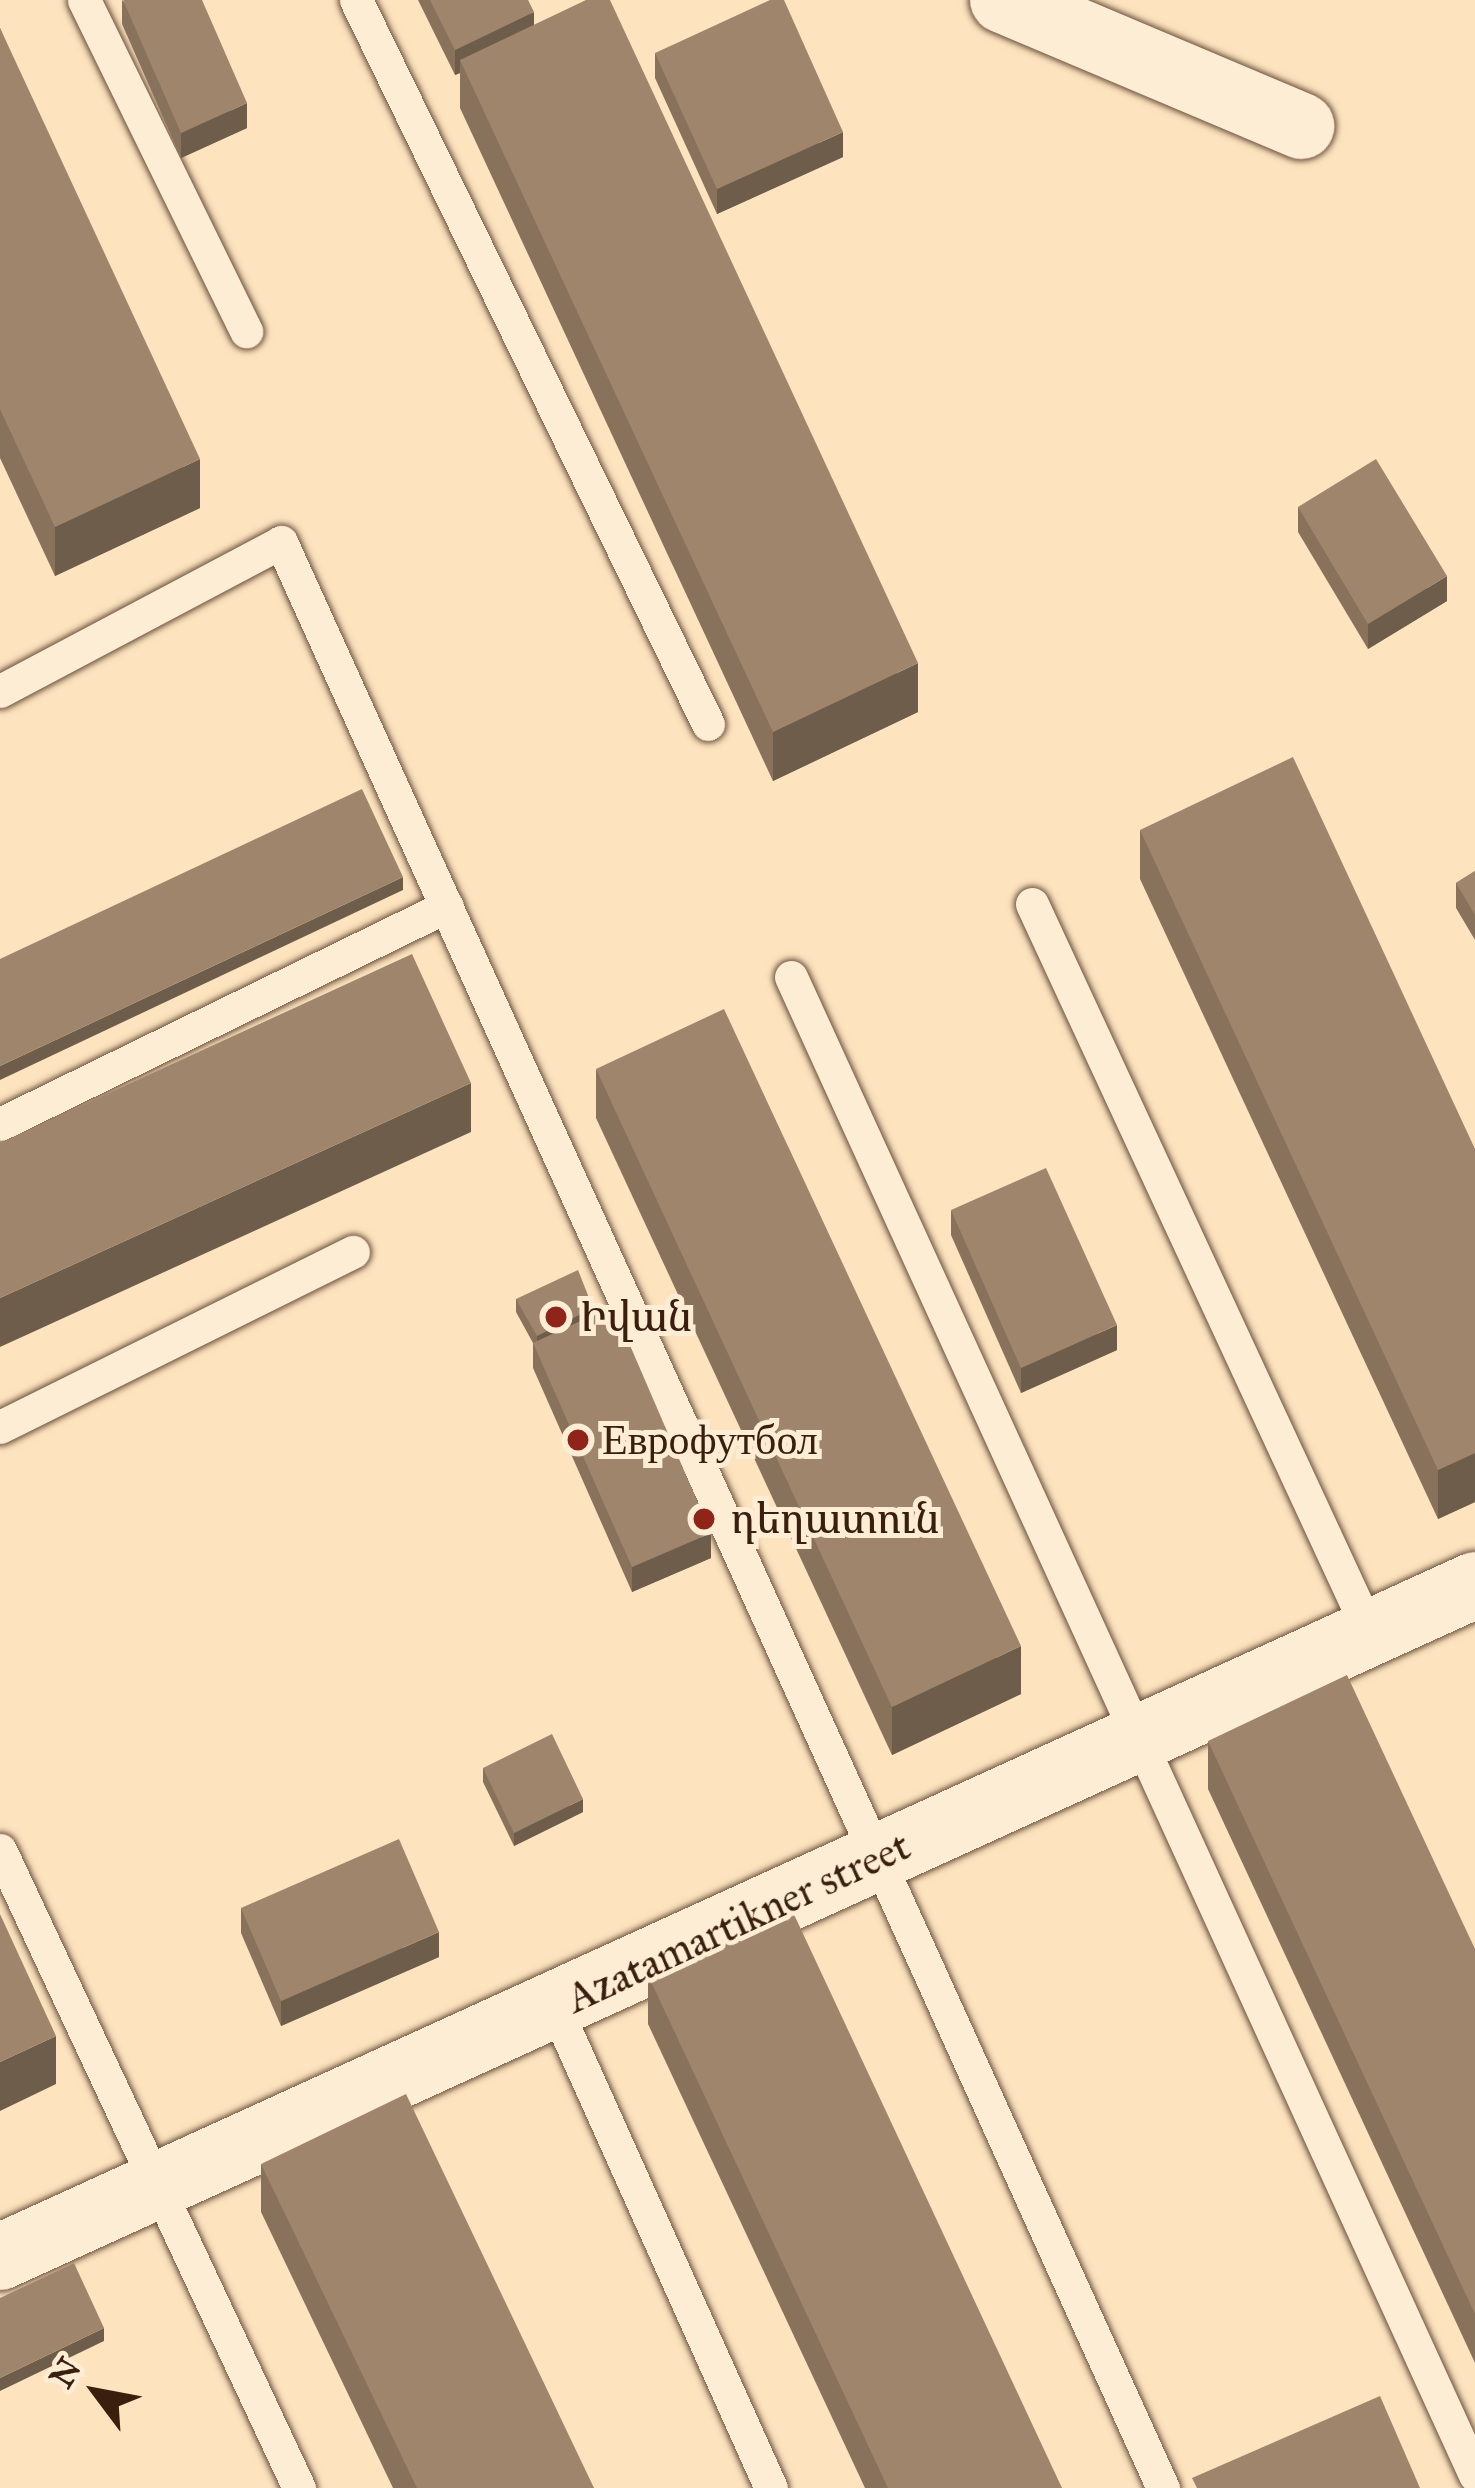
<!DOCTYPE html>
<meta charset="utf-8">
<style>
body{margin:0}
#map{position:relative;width:1475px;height:2488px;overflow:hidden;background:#fde4bf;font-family:"IM FELL Great Primer","Noto Serif Armenian",serif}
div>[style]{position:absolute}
.roads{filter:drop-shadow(0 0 3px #6b503b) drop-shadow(0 0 3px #6b503b)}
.service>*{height:33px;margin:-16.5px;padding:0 16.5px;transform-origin:16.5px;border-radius:16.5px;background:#feedd5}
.minor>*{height:66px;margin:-33px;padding:0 33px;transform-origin:33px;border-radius:33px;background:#feedd5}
.wall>*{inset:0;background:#89725c}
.shaded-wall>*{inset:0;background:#6f5d4b}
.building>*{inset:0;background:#9f856b}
.dots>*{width:33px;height:33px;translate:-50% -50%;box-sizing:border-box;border:6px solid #feedd5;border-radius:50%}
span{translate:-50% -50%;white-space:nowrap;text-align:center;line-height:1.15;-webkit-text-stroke:10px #feedd5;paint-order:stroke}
.poi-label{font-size:42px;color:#3a1f0f}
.left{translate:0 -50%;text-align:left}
.street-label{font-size:42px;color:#3a1f0f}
.north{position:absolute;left:36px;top:2332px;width:120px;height:120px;-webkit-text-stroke:9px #feedd5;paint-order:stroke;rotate:302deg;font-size:33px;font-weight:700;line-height:48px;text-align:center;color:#3a1f0f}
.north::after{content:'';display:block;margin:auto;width:42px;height:54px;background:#3a1f0f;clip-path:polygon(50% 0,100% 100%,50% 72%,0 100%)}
</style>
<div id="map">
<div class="roads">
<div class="service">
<i style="left:84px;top:0;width:369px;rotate:63.9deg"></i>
<i style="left:356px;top:0;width:805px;rotate:64.07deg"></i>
<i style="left:0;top:691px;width:318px;rotate:-27.9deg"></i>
<i style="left:281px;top:542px;width:2137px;rotate:65.62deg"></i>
<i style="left:1032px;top:904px;width:801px;rotate:65.13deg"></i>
<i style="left:791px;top:977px;width:1647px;rotate:65.46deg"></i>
<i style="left:0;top:1124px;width:497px;rotate:-26deg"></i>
<i style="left:0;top:1427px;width:394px;rotate:-26.4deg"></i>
<i style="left:0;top:1850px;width:705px;rotate:64.89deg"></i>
<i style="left:555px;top:2007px;width:527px;rotate:65.82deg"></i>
</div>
<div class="minor">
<i style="left:1003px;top:0;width:324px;rotate:22.9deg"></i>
<i style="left:0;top:2257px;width:1621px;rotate:-24.49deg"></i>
</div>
</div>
<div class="wall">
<i style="clip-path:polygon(122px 0,247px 128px,181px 158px,122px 24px)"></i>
<i style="clip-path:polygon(418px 0,528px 0,534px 25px,918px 712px,773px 781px,460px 108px,460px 73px,455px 75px)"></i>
<i style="clip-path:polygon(0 28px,200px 508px,55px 576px,0 458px)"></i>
<i style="clip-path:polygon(655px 53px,843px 157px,717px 214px,655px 78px)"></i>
<i style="clip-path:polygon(1298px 507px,1447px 601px,1368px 649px,1298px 532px)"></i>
<i style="clip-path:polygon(1140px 830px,1475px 1149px,1475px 1502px,1438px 1519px,1140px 879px)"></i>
<i style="clip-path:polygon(1475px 871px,1475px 940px,1456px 908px,1456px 883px)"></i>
<i style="clip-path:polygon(596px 1069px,1021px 1694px,892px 1755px,596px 1118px)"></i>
<i style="clip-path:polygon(951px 1210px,1117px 1350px,1021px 1393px,951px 1235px)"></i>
<i style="clip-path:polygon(516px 1299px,593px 1315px,711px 1558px,632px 1592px,533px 1368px,533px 1343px,516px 1312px)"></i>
<i style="clip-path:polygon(1208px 1741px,1475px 1949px,1475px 2363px,1208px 1789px)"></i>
<i style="clip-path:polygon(483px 1768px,583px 1812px,514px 1846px,483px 1782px)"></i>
<i style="clip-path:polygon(241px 1908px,439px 1957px,281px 2026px,241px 1933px)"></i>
<i style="clip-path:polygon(648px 1975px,1062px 2488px,865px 2488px,648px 2024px)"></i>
<i style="clip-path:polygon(261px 2164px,594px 2488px,393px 2488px,261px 2212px)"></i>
</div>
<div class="shaded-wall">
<i style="clip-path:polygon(534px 12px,534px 37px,460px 60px,460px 73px,455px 75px,455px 50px)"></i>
<i style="clip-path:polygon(247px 103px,247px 128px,181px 158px,181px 133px)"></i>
<i style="clip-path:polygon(843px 132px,843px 157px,717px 214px,717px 189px)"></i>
<i style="clip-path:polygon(200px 459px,200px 508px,55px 576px,55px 527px)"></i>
<i style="clip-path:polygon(1447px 576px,1447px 601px,1368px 649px,1368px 624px)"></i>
<i style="clip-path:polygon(918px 663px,918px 712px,773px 781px,773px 732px)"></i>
<i style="clip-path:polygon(403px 877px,403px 890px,0 1080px,0 1066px)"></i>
<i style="clip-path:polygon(471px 1083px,471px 1132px,0 1347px,0 1298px)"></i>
<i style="clip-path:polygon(593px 1308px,593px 1321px,537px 1350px,537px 1336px)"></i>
<i style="clip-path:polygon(1117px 1325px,1117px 1350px,1021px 1393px,1021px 1368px)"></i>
<i style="clip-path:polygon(1475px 1453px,1475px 1502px,1438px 1519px,1438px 1470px)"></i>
<i style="clip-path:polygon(711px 1533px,711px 1558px,632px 1592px,632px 1567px)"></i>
<i style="clip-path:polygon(1021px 1646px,1021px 1694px,892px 1755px,892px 1707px)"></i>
<i style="clip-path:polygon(583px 1799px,583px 1812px,514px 1846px,514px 1833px)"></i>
<i style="clip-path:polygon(439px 1932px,439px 1957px,281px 2026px,281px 2001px)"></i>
<i style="clip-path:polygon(56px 2036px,56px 2084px,0 2111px,0 2062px)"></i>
<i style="clip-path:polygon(104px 2328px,104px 2341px,0 2391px,0 2378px)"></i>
</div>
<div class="building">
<i style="clip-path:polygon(123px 0,202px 0,247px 103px,181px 133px)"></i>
<i style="clip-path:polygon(430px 0,528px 0,534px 12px,455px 50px)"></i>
<i style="clip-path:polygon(586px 0,610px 0,918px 663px,773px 732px,460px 60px)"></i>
<i style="clip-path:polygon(770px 0,784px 0,843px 132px,717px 189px,655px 53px)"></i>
<i style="clip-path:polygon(0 28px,200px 459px,55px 527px,0 409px)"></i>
<i style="clip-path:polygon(1376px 459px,1447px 576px,1368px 624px,1298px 507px)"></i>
<i style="clip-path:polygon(1293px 757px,1475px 1149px,1475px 1453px,1438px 1470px,1140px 830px)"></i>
<i style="clip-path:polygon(362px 789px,403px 877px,0 1066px,0 959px)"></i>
<i style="clip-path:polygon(1475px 871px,1475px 915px,1456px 883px)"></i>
<i style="clip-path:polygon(412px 954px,471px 1083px,0 1298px,0 1143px)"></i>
<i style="clip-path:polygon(724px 1009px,1021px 1646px,892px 1707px,596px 1069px)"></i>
<i style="clip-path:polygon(1046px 1168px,1117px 1325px,1021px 1368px,951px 1210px)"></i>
<i style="clip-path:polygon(578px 1270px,593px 1308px,537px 1336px,516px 1299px)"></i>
<i style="clip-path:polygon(613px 1306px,711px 1533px,632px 1567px,533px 1343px)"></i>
<i style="clip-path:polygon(1347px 1675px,1475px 1949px,1475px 2314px,1208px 1741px)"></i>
<i style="clip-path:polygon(552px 1734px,583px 1799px,514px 1833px,483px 1768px)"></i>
<i style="clip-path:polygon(399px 1839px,439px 1932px,281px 2001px,241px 1908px)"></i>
<i style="clip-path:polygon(791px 1908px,1062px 2488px,888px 2488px,648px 1975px)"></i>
<i style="clip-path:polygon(0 1914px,56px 2036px,0 2062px)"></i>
<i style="clip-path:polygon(406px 2094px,594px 2488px,417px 2488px,261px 2164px)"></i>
<i style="clip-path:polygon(74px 2263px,104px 2328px,0 2378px,0 2298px)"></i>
<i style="clip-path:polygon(1380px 2396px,1420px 2488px,1197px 2488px,1192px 2478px)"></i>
</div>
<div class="dots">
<i style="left:556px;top:1317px;background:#8f2418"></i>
<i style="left:578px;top:1440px;background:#8f2418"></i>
<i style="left:704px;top:1519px;background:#8f2418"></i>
</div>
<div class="poi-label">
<span class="left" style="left:580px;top:1317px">Իվան</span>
<span class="left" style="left:602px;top:1440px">Еврофутбол</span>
<span class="left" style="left:731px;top:1519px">դեղատուն</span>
</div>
<div class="street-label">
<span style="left:738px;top:1922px;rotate:-25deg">Azatamartikner street</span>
</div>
<div class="north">N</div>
</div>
